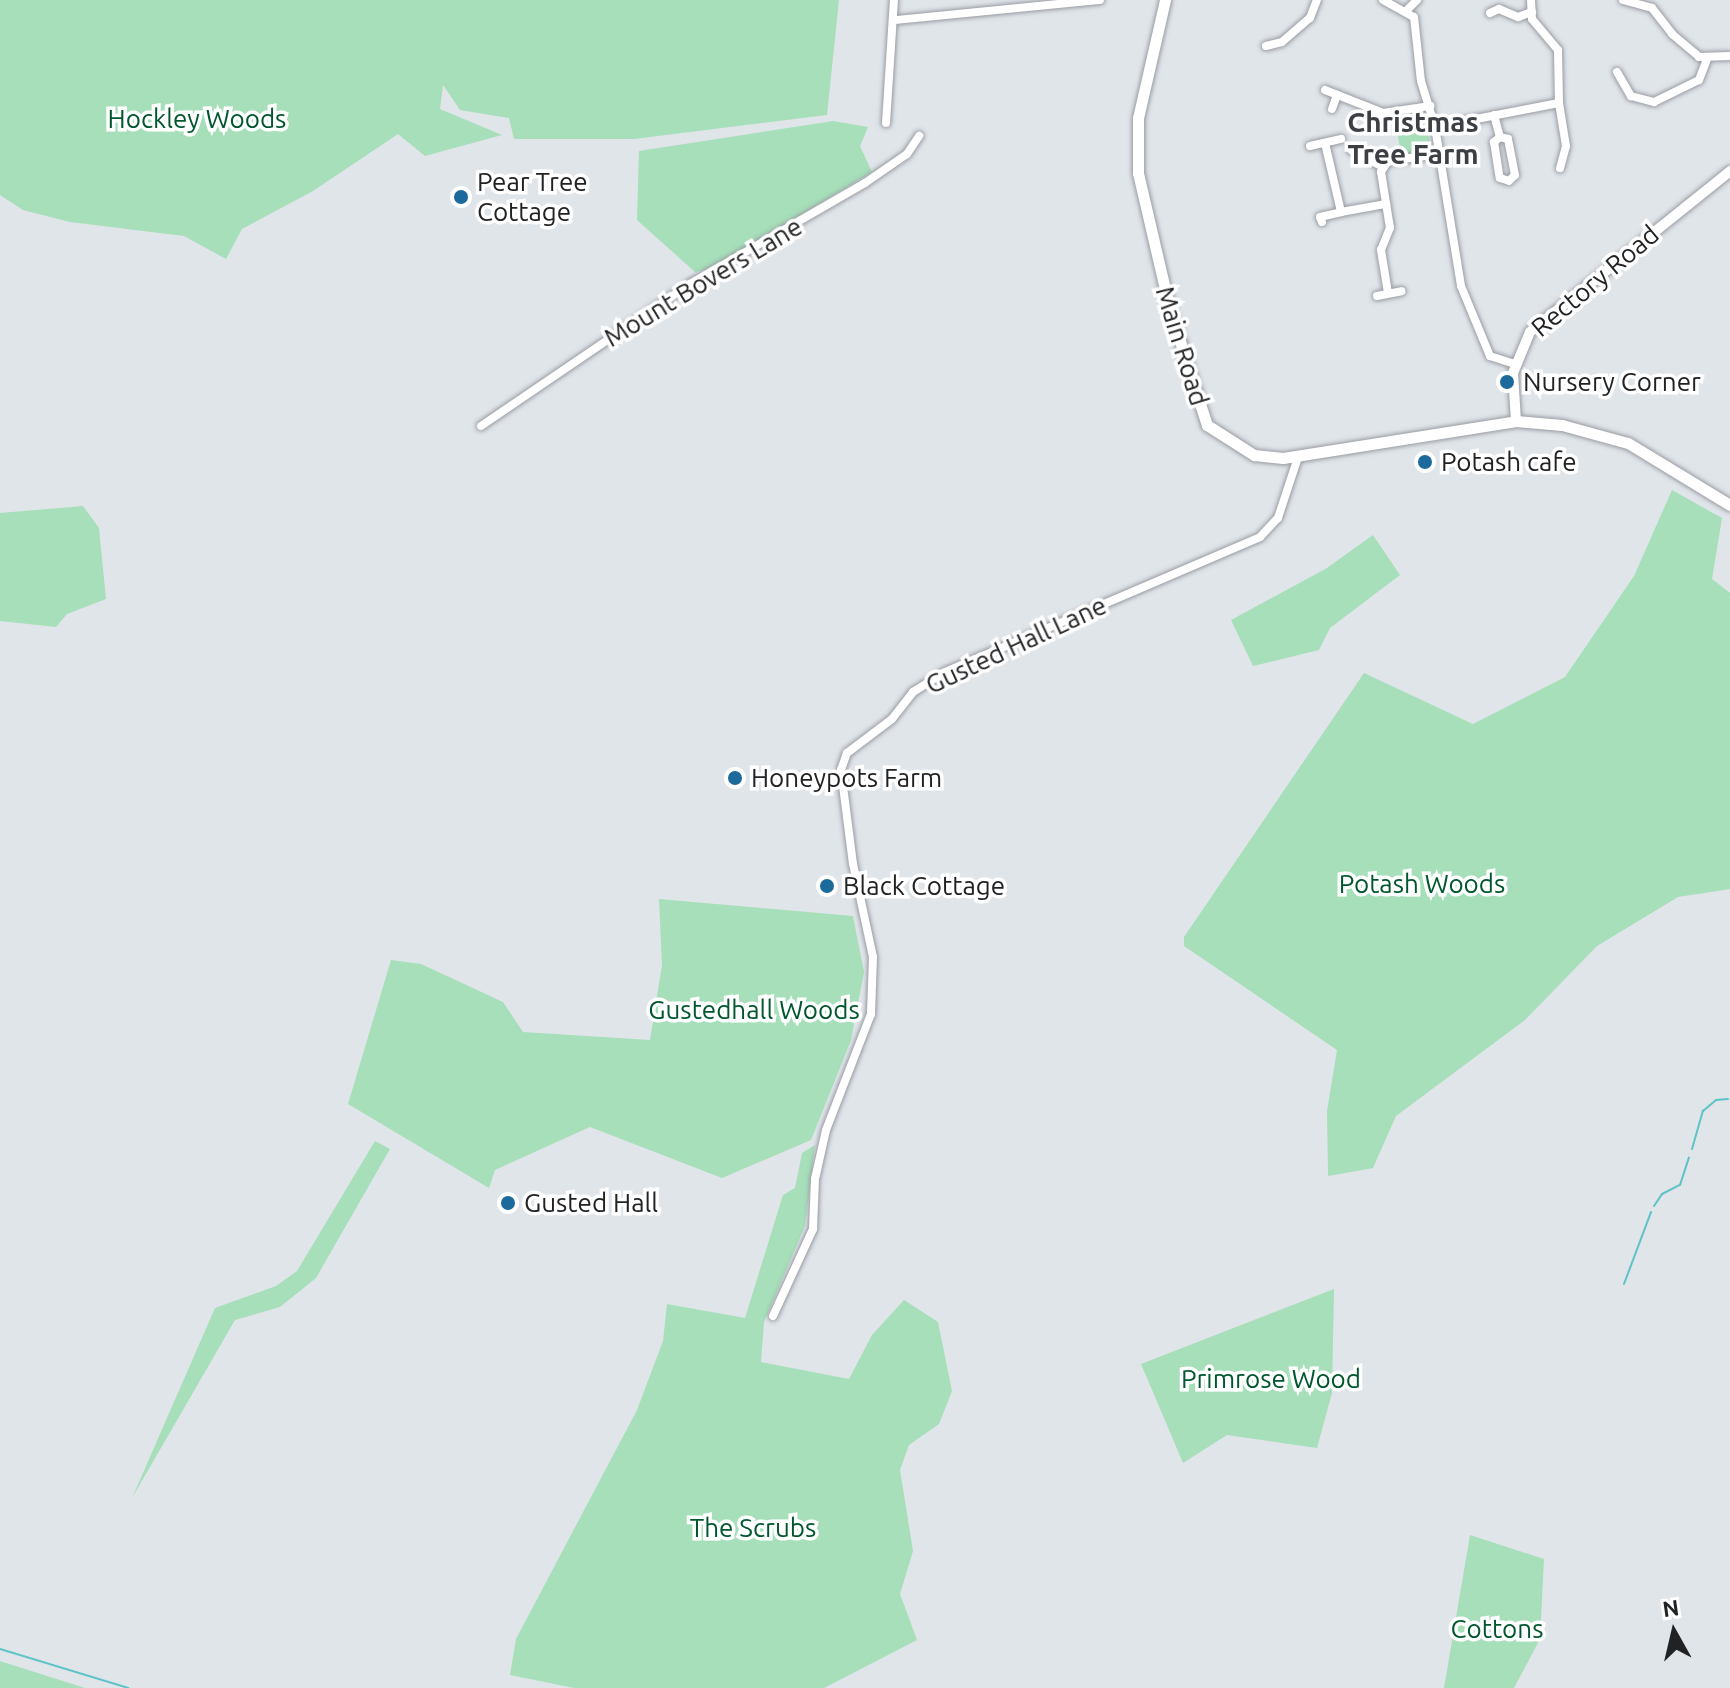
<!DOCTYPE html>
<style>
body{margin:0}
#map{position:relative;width:1730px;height:1688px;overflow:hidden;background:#e0e5ea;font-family:Ubuntu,sans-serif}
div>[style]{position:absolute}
.green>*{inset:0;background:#a6dfb9}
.stream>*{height:2px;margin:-1px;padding:0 1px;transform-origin:1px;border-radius:1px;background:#5dc3c5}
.roads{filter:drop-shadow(0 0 2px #999da3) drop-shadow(0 0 2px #999da3)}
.minor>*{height:8px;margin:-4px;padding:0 4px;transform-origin:4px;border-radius:4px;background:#fff}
.tertiary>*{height:10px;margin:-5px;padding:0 5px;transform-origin:5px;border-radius:5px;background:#fff}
.secondary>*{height:11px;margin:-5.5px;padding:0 5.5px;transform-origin:5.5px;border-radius:5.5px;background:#fff}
.dots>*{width:22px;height:22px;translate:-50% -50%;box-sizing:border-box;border:4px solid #fff;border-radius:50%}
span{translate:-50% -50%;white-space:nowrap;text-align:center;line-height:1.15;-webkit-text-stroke:7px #fff;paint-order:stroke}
.park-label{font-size:26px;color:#00572e}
.poi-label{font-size:26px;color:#212224}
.left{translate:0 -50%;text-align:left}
.street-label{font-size:26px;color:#212224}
.neighbourhood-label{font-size:28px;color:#3c3f44;font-weight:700}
.north{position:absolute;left:1634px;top:1592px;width:80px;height:80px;-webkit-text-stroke:6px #fff;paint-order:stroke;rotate:352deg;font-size:22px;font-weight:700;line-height:32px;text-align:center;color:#212224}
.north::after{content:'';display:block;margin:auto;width:28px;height:36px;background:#212224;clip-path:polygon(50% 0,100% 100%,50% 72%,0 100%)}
</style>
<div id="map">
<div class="green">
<i style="clip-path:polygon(0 0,839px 0,827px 115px,634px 139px,514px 139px,509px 118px,460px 110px,443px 85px,440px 109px,502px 135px,425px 156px,398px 134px,313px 191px,242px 229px,226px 259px,184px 236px,70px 222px,23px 210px,0 195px)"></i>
<i style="clip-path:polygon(1424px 115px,1433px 157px,1402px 161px,1395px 117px)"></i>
<i style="clip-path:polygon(833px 121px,868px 127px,860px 146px,872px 172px,712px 268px,695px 272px,637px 220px,639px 151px)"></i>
<i style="clip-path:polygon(1672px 490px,1722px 518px,1712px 579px,1730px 593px,1730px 889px,1678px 897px,1597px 946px,1525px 1020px,1396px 1116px,1373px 1168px,1328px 1176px,1327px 1111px,1337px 1050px,1184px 946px,1184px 937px,1364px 673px,1473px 724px,1565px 677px,1634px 576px)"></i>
<i style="clip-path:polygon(83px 506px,99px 528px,106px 599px,67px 614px,56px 627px,0 621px,0 513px)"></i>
<i style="clip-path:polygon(1373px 535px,1400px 575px,1330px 628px,1319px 650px,1253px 666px,1231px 620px,1327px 568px)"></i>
<i style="clip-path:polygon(659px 899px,853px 916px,864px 972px,851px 1040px,811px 1140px,722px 1178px,590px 1127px,495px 1170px,489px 1188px,348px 1104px,391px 960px,421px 964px,503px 1002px,523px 1032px,650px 1040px,662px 965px)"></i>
<i style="clip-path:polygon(375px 1141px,390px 1149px,316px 1278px,280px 1307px,235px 1320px,132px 1498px,215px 1308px,276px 1286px,297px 1271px)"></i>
<i style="clip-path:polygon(815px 1145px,805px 1226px,764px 1322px,761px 1362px,849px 1379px,872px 1335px,904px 1300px,938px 1322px,952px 1391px,939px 1424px,909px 1445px,900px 1470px,913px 1551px,900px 1594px,917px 1640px,824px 1688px,574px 1688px,510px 1675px,516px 1639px,637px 1410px,663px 1341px,667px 1304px,745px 1318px,783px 1195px,795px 1188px,802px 1153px)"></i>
<i style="clip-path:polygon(1334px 1289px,1332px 1393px,1317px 1448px,1227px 1435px,1183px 1463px,1141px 1364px)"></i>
<i style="clip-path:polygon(1470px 1535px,1544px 1559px,1540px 1639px,1514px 1688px,1444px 1688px)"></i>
<i style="clip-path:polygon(0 1661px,85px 1688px,0 1688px)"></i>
</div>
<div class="stream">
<i style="left:1692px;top:1149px;width:40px;rotate:-74deg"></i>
<i style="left:1703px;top:1111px;width:17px;rotate:-40deg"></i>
<i style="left:1716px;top:1100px;width:12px;rotate:-5deg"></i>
<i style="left:1654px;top:1206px;width:14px;rotate:-56deg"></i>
<i style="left:1662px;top:1194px;width:20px;rotate:-27deg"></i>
<i style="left:1680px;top:1185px;width:29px;rotate:-72deg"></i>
<i style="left:1624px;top:1284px;width:77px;rotate:-69.4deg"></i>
<i style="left:0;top:1649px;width:134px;rotate:16.9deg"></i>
</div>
<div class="roads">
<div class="minor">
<i style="left:1383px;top:0;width:35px;rotate:29deg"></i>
<i style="left:1414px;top:17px;width:64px;rotate:83.8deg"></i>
<i style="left:1421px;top:81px;width:48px;rotate:73.1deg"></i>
<i style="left:1435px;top:127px;width:161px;rotate:80.7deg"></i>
<i style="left:1461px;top:286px;width:76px;rotate:67.5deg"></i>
<i style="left:1490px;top:356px;width:26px;rotate:18deg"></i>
<i style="left:1623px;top:0;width:30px;rotate:15deg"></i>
<i style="left:1652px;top:8px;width:33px;rotate:52deg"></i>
<i style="left:1672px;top:34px;width:35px;rotate:40deg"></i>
<i style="left:1699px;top:57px;width:31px;rotate:-2deg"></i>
<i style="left:1408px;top:9px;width:13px;rotate:-45deg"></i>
<i style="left:1490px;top:13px;width:10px;rotate:-24deg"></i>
<i style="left:1499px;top:9px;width:21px;rotate:23deg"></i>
<i style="left:1518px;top:17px;width:15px;rotate:-20deg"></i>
<i style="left:896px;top:20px;width:205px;rotate:-5.6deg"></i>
<i style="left:1266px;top:46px;width:16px;rotate:-14deg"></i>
<i style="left:1282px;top:42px;width:37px;rotate:-41deg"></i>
<i style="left:1310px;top:18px;width:19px;rotate:-69deg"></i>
<i style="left:1617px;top:72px;width:28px;rotate:60deg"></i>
<i style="left:1631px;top:96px;width:24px;rotate:15deg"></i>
<i style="left:1654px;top:102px;width:50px;rotate:-26.1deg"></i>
<i style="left:1699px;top:80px;width:22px;rotate:-69deg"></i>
<i style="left:1325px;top:90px;width:62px;rotate:21.6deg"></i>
<i style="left:1383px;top:113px;width:48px;rotate:-8.5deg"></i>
<i style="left:1559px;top:103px;width:44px;rotate:80.8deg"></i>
<i style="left:1566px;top:146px;width:23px;rotate:105deg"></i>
<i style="left:1332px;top:109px;width:15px;rotate:-70deg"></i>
<i style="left:1494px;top:115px;width:23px;rotate:75deg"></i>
<i style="left:1500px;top:137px;width:8px;rotate:140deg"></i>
<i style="left:1494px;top:142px;width:36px;rotate:81deg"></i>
<i style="left:1500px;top:178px;width:9px;rotate:18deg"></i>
<i style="left:1509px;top:181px;width:8px;rotate:-45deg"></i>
<i style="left:1515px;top:175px;width:37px;rotate:-101deg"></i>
<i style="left:1508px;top:139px;width:8px;rotate:-166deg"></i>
<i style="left:886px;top:123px;width:123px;rotate:-86.3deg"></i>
<i style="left:1435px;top:127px;width:126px;rotate:-11deg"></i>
<i style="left:1559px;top:103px;width:53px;rotate:-91.1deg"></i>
<i style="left:1558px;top:50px;width:40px;rotate:-130deg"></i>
<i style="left:1532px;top:19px;width:19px;rotate:-93deg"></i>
<i style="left:1325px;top:143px;width:71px;rotate:76.9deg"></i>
<i style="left:1341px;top:212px;width:46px;rotate:-10.1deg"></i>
<i style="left:1310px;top:146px;width:32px;rotate:-13deg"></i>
<i style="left:1351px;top:150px;width:36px;rotate:28deg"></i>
<i style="left:1322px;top:222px;width:5px;rotate:-112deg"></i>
<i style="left:1320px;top:217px;width:22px;rotate:-13deg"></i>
<i style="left:1388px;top:293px;width:44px;rotate:-99.2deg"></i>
<i style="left:1381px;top:250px;width:24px;rotate:-68deg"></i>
<i style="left:1390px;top:228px;width:57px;rotate:-99.1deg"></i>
<i style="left:1381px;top:172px;width:13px;rotate:-58deg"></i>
<i style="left:1388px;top:161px;width:51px;rotate:-7.8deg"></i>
<i style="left:1377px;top:296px;width:25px;rotate:-11deg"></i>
<i style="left:481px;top:426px;width:253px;rotate:-34.2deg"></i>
<i style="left:690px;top:284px;width:202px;rotate:-30deg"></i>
<i style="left:865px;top:183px;width:51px;rotate:-34.6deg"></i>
<i style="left:907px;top:154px;width:22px;rotate:-56deg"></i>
<i style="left:773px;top:1316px;width:96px;rotate:-65.3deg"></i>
<i style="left:813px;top:1229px;width:50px;rotate:-87.7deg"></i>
<i style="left:815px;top:1179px;width:50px;rotate:-77.3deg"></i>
<i style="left:826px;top:1130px;width:124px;rotate:-68.8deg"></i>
<i style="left:871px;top:1014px;width:57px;rotate:-88deg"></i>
<i style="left:873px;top:957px;width:95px;rotate:-102.1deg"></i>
<i style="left:853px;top:864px;width:95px;rotate:-97.3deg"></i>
<i style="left:841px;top:770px;width:18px;rotate:-71deg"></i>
<i style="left:847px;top:753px;width:56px;rotate:-37.1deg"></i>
<i style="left:892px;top:719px;width:34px;rotate:-52deg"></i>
<i style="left:913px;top:692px;width:36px;rotate:-32deg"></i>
<i style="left:943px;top:673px;width:345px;rotate:-23.2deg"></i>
<i style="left:1260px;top:537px;width:26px;rotate:-47deg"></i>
<i style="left:1278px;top:518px;width:64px;rotate:-71.8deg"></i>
</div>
<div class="tertiary">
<i style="left:1516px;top:421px;width:48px;rotate:-93.6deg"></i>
<i style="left:1513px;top:373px;width:44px;rotate:-67.5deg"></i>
<i style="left:1530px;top:332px;width:257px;rotate:-38.8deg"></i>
</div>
<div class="secondary">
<i style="left:1165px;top:0;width:121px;rotate:102.9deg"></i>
<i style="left:1138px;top:118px;width:55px;rotate:90deg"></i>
<i style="left:1138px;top:173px;width:141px;rotate:76.9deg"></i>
<i style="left:1170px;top:310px;width:121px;rotate:72.2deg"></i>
<i style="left:1207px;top:425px;width:56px;rotate:32.6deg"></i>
<i style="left:1254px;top:455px;width:29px;rotate:6deg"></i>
<i style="left:1283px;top:458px;width:236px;rotate:-9deg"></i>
<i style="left:1516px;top:421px;width:46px;rotate:5deg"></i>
<i style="left:1562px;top:425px;width:68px;rotate:15.3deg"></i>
<i style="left:1628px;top:443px;width:119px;rotate:31.3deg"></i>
</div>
</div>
<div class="dots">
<i style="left:461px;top:197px;background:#1c699c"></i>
<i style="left:1507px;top:382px;background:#1c699c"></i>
<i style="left:1425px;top:462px;background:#1c699c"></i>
<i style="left:735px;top:778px;background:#1c699c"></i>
<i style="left:827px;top:886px;background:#1c699c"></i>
<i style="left:508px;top:1203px;background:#1c699c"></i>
</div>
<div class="park-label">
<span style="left:197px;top:119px">Hockley Woods</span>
<span style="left:1422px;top:884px">Potash Woods</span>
<span style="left:754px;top:1010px">Gustedhall Woods</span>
<span style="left:1271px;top:1379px">Primrose Wood</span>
<span style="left:753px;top:1528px">The Scrubs</span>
<span style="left:1497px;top:1629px">Cottons</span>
</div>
<div class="poi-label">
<span class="left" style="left:477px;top:197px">Pear Tree<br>Cottage</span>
<span class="left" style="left:1523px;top:382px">Nursery Corner</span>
<span class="left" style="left:1441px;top:462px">Potash cafe</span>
<span class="left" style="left:751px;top:778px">Honeypots Farm</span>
<span class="left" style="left:843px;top:886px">Black Cottage</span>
<span class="left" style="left:524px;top:1203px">Gusted Hall</span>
</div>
<div class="street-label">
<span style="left:1595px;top:281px;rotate:-40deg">Rectory Road</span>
<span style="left:703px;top:282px;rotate:-31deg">Mount Bovers Lane</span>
<span style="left:1182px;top:346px;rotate:73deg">Main Road</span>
<span style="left:1016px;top:645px;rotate:-25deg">Gusted Hall Lane</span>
</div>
<div class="neighbourhood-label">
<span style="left:1413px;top:138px">Christmas<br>Tree Farm</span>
</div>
<div class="north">N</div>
</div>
